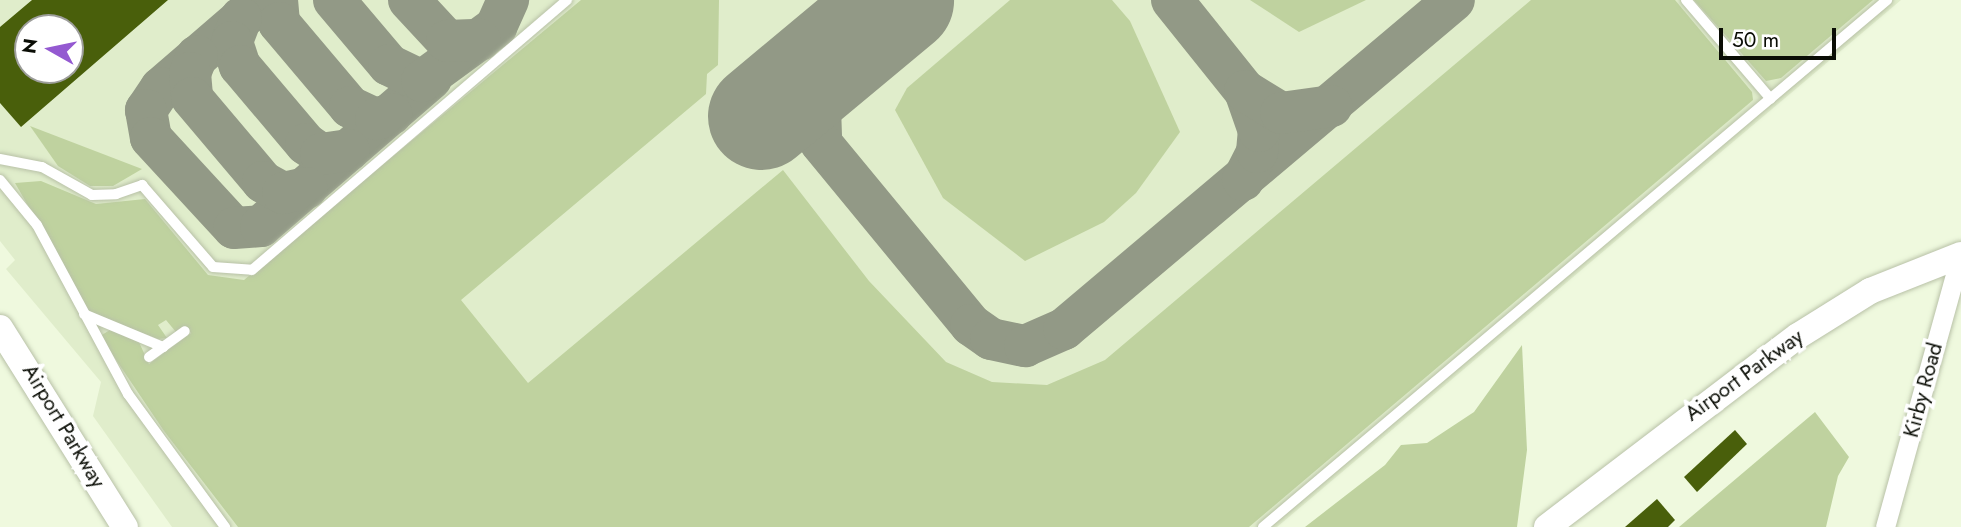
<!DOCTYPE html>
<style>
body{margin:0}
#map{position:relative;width:1961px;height:527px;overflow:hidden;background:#eff9de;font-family:Jost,sans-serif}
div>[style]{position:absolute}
.built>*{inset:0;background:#e0edcb}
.green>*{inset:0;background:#bfd29f}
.taxiway>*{height:42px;margin:-21px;padding:0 21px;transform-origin:21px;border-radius:21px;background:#929986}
.runway>*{height:107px;margin:-53.5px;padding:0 53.5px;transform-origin:53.5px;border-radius:53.5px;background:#929986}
.building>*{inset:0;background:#495f0b}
.roads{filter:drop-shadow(0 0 2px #b8c1a7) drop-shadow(0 0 2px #b8c1a7)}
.service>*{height:10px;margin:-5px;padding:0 5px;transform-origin:5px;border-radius:5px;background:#fff}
.minor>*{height:19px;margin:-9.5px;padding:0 9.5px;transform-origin:9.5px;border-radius:9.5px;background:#fff}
.secondary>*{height:26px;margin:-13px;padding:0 13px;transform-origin:13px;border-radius:13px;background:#fff}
span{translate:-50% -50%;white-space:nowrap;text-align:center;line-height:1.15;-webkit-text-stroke:7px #fff;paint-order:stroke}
.street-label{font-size:21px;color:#0a0d05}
.north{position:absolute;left:14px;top:14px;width:70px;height:70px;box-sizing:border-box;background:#fff;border:2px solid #9d9e9b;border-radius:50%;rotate:279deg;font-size:19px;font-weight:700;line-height:28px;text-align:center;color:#0a0d05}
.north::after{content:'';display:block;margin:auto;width:24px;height:32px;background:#9459d1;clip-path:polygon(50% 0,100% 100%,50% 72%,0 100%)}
.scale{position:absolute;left:1719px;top:28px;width:117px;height:32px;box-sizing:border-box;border:4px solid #0a0d05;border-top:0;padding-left:9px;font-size:21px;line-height:24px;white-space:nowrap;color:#0a0d05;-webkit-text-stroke:5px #fff;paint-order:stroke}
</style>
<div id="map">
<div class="built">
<i style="clip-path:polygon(evenodd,0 0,1901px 0,1277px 527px,172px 527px,93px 416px,101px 382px,6px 269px,15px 260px,0 241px,0 0,28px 28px,70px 28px,70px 70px,28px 70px,28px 28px)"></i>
</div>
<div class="green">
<i style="clip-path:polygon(581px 0,719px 0,718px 65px,707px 74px,706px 94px,461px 300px,528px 383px,783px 170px,869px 281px,946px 362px,992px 382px,1047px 385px,1105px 360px,1531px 0,1675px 0,1752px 92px,1753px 100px,1249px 527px,238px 527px,164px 431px,100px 336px,110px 330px,138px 340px,149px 364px,191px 333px,184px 326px,176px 332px,166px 320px,158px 325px,167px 338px,158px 339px,89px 312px,15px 183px,41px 181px,96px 204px,145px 199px,208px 275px,244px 280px)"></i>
<i style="clip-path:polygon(1010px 0,1112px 0,1130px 21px,1180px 132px,1136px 193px,1104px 222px,1025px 261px,943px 198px,895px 110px,907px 88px)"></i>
<i style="clip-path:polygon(1250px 0,1366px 0,1299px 32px)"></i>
<i style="clip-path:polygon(1694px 0,1873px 0,1781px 78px,1766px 81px)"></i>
<i style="clip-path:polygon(30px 126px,142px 169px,113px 186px,90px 186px,58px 166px)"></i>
<i style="clip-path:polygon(1522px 345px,1527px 450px,1517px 527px,1305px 527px,1385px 465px,1401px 445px,1427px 443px,1474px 412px)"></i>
<i style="clip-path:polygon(1815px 412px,1849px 457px,1838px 476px,1826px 527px,1679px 527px)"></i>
</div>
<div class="taxiway">
<i style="left:263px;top:0;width:135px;rotate:139.2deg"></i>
<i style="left:161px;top:88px;width:27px;rotate:124deg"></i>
<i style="left:146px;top:110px;width:28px;rotate:80deg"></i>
<i style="left:151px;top:138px;width:122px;rotate:47.3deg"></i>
<i style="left:234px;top:228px;width:27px;rotate:-4deg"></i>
<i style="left:261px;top:226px;width:225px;rotate:-40.9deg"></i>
<i style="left:277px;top:0;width:23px;rotate:85deg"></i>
<i style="left:279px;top:23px;width:110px;rotate:49.8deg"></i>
<i style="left:350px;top:107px;width:29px;rotate:25deg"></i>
<i style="left:376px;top:119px;width:16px;rotate:-18deg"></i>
<i style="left:334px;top:0;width:85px;rotate:49.8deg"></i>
<i style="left:389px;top:65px;width:37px;rotate:26deg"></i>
<i style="left:422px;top:81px;width:92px;rotate:-36.1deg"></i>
<i style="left:496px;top:27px;width:30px;rotate:-66deg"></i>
<i style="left:409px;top:0;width:56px;rotate:47.2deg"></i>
<i style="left:447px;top:41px;width:33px;rotate:-2deg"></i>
<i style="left:1172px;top:0;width:117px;rotate:51.3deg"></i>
<i style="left:241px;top:18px;width:26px;rotate:111deg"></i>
<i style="left:232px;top:42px;width:25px;rotate:72deg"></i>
<i style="left:240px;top:66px;width:102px;rotate:49.8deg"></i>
<i style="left:306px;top:144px;width:18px;rotate:34deg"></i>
<i style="left:321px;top:154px;width:28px;rotate:-8deg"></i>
<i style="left:836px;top:53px;width:56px;rotate:106.5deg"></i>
<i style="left:820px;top:107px;width:36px;rotate:88deg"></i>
<i style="left:821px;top:143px;width:236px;rotate:50.5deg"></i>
<i style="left:971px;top:325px;width:24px;rotate:35deg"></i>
<i style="left:991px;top:339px;width:35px;rotate:12deg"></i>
<i style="left:1025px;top:346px;width:43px;rotate:-23.6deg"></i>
<i style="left:1064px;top:329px;width:510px;rotate:-40.15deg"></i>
<i style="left:197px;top:56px;width:18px;rotate:112deg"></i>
<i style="left:190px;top:73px;width:25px;rotate:85deg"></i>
<i style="left:192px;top:98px;width:110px;rotate:49.8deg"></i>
<i style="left:263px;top:182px;width:23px;rotate:29deg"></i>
<i style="left:283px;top:193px;width:24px;rotate:-12deg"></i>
<i style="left:1243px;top:180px;width:31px;rotate:-63deg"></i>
<i style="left:1257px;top:152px;width:21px;rotate:-85deg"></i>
<i style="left:1259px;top:131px;width:42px;rotate:-109.3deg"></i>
<i style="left:1245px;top:91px;width:42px;rotate:31.4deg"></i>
<i style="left:1281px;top:113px;width:51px;rotate:-7.8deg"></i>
</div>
<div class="runway">
<i style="left:761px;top:116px;width:181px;rotate:-39.8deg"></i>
</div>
<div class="building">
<i style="clip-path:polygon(evenodd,32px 0,168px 0,21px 127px,0 103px,0 27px,32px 0,28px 28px,70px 28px,70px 70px,28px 70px,28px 28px)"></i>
<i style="clip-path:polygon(1735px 430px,1747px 444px,1697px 492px,1684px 477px)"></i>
<i style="clip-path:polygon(1657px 499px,1675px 520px,1668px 527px,1625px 527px)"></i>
</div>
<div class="roads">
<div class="service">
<i style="left:1686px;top:0;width:130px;rotate:49.4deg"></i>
<i style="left:0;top:159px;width:43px;rotate:10.8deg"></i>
<i style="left:42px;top:167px;width:57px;rotate:29.2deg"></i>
<i style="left:92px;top:195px;width:24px;rotate:-2deg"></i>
<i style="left:116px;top:194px;width:28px;rotate:-19deg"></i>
<i style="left:142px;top:185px;width:108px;rotate:49.1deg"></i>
<i style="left:213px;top:267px;width:39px;rotate:4deg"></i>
<i style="left:252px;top:270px;width:415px;rotate:-40.6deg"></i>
<i style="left:0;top:180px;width:58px;rotate:50.6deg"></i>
<i style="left:37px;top:225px;width:192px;rotate:61.7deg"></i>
<i style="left:128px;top:394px;width:165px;rotate:53.9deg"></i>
<i style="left:84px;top:314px;width:86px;rotate:22.7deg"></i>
<i style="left:149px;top:357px;width:44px;rotate:-35.8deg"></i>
<i style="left:1263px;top:527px;width:817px;rotate:-40.18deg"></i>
</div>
<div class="minor">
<i style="left:1885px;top:527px;width:284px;rotate:-74.5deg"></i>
</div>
<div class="secondary">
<i style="left:0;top:328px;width:235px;rotate:57.9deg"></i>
<i style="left:1547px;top:527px;width:315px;rotate:-37.3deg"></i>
<i style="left:1798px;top:336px;width:85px;rotate:-32deg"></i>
<i style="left:1870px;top:291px;width:98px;rotate:-21.6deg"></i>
</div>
</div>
<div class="street-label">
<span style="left:1744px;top:375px;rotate:-36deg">Airport Parkway</span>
<span style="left:1923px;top:390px;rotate:-75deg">Kirby Road</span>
<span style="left:64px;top:426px;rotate:59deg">Airport Parkway</span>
</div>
<div class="north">N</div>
<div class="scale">50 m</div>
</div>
